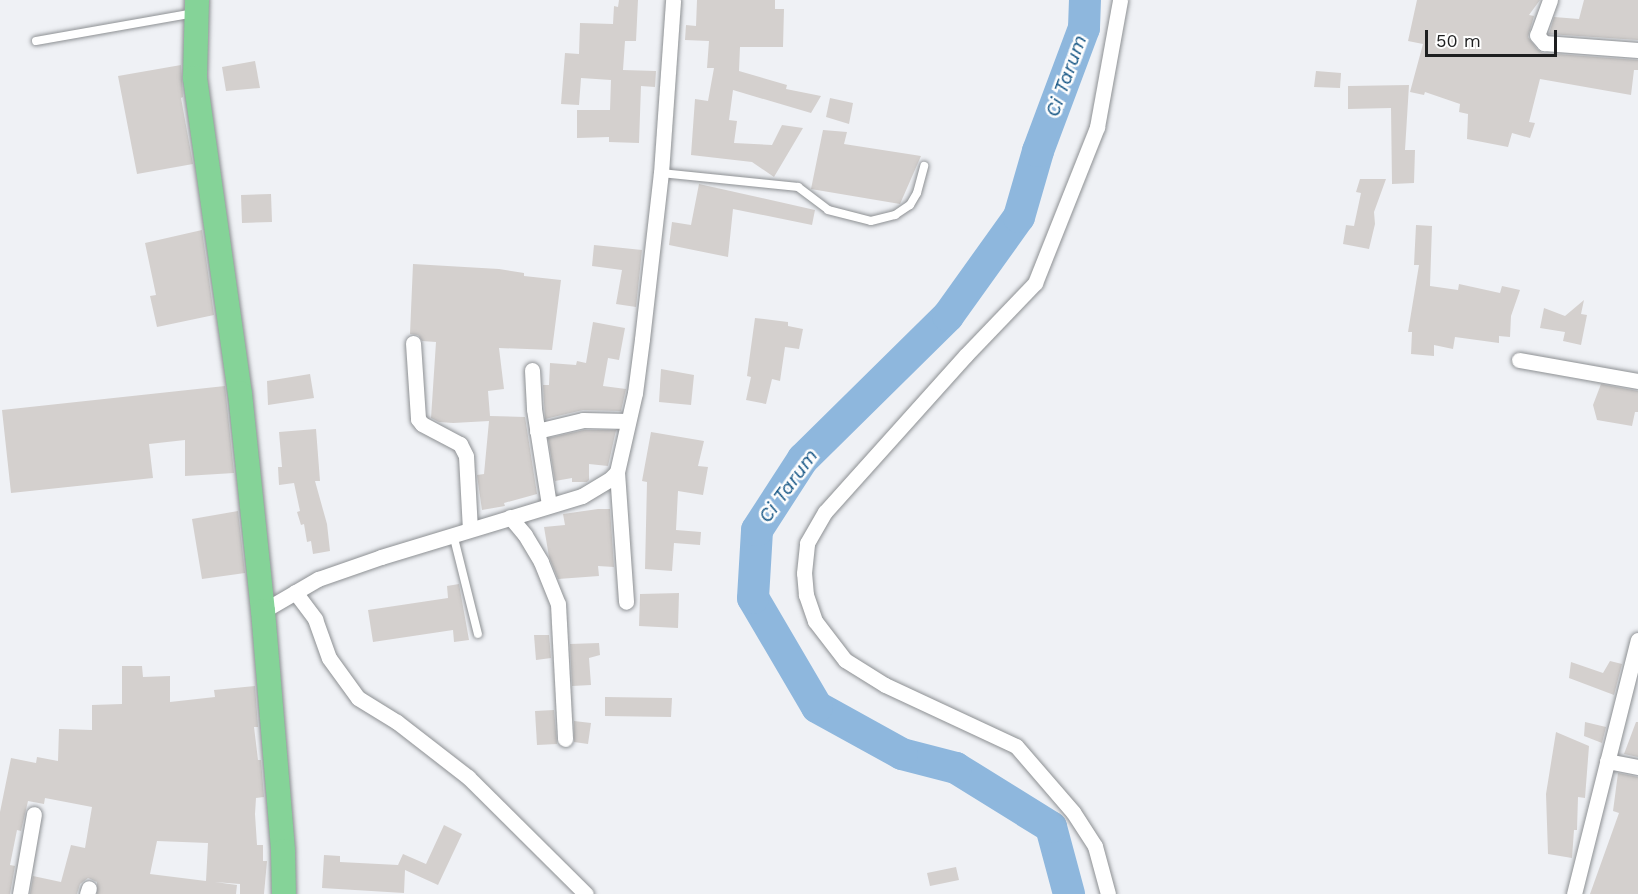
<!DOCTYPE html>
<style>
body{margin:0}
#map{position:relative;width:1638px;height:894px;overflow:hidden;background:#eff1f5;font-family:"Work Sans",sans-serif}
div>[style]{position:absolute}
.river>*{height:32px;margin:-16px;padding:0 16px;transform-origin:16px;border-radius:16px;background:#8eb7dd}
.building>*{inset:0;background:#d4d0ce}
.roads{filter:drop-shadow(0 0 2px #8d9093) drop-shadow(0 0 2px #8d9093)}
.lane>*{height:8px;margin:-4px;padding:0 4px;transform-origin:4px;border-radius:4px;background:#fff}
.street>*{height:15px;margin:-7.5px;padding:0 7.5px;transform-origin:7.5px;border-radius:7.5px;background:#fff}
.primary>*{height:24px;margin:-12px;padding:0 12px;transform-origin:12px;border-radius:12px;background:#85d398}
span{translate:-50% -50%;white-space:nowrap;text-align:center;line-height:1.15;-webkit-text-stroke:5px #fefefe;paint-order:stroke}
.water-label{font-size:20px;color:#165685;font-style:italic}
.scale{position:absolute;left:1425px;top:30px;width:132px;height:27px;box-sizing:border-box;border:3px solid #1e1f20;border-top:0;padding-left:8px;font-size:18px;line-height:21px;white-space:nowrap;color:#1e1f20;-webkit-text-stroke:4px #fefefe;paint-order:stroke}
</style>
<div id="map">
<div class="river">
<i style="left:1069px;top:894px;width:69px;rotate:-105deg"></i>
<i style="left:1051px;top:827px;width:112px;rotate:-148.2deg"></i>
<i style="left:956px;top:768px;width:56px;rotate:-165.5deg"></i>
<i style="left:902px;top:754px;width:97px;rotate:-151.1deg"></i>
<i style="left:817px;top:707px;width:126px;rotate:-120.4deg"></i>
<i style="left:753px;top:598px;width:68px;rotate:-86.6deg"></i>
<i style="left:757px;top:530px;width:85px;rotate:-57.1deg"></i>
<i style="left:803px;top:459px;width:204px;rotate:-44.6deg"></i>
<i style="left:948px;top:316px;width:122px;rotate:-54.4deg"></i>
<i style="left:1019px;top:217px;width:69px;rotate:-73.9deg"></i>
<i style="left:1038px;top:151px;width:131px;rotate:-69.5deg"></i>
<i style="left:1084px;top:28px;width:28px;rotate:-88deg"></i>
</div>
<div class="building">
<i style="clip-path:polygon(619px 0,638px 0,636px 41px,625px 41px,623px 70px,656px 71px,655px 87px,641px 86px,639px 143px,609px 142px,609px 137px,577px 138px,577px 110px,610px 110px,611px 80px,581px 78px,579px 105px,561px 104px,565px 53px,579px 54px,580px 23px,613px 24px,614px 6px,618px 7px)"></i>
<i style="clip-path:polygon(697px 0,775px 0,775px 9px,784px 9px,783px 47px,740px 47px,739px 71px,787px 85px,786px 89px,821px 96px,811px 113px,733px 90px,729px 120px,737px 121px,734px 143px,772px 145px,782px 125px,803px 128px,774px 177px,752px 162px,691px 155px,695px 99px,708px 101px,714px 68px,707px 68px,709px 41px,685px 40px,686px 25px,696px 26px)"></i>
<i style="clip-path:polygon(1417px 0,1540px 0,1529px 15px,1534px 16px,1528px 37px,1537px 49px,1543px 53px,1638px 60px,1638px 70px,1634px 70px,1631px 95px,1540px 79px,1529px 122px,1535px 123px,1530px 138px,1512px 133px,1508px 147px,1467px 139px,1468px 114px,1459px 112px,1460px 104px,1425px 92px,1424px 95px,1410px 92px,1423px 44px,1408px 41px)"></i>
<i style="clip-path:polygon(1584px 0,1638px 0,1638px 40px,1549px 34px,1554px 17px,1579px 19px)"></i>
<i style="clip-path:polygon(255px 61px,260px 88px,226px 91px,222px 67px)"></i>
<i style="clip-path:polygon(181px 65px,183px 97px,181px 98px,193px 164px,137px 174px,118px 76px)"></i>
<i style="clip-path:polygon(1316px 71px,1341px 73px,1340px 88px,1314px 87px)"></i>
<i style="clip-path:polygon(1409px 85px,1405px 150px,1415px 150px,1414px 183px,1392px 184px,1391px 108px,1348px 109px,1348px 86px)"></i>
<i style="clip-path:polygon(830px 98px,853px 103px,849px 124px,826px 117px)"></i>
<i style="clip-path:polygon(823px 130px,847px 132px,844px 144px,921px 156px,900px 204px,811px 189px)"></i>
<i style="clip-path:polygon(1360px 179px,1386px 179px,1374px 212px,1375px 224px,1369px 249px,1343px 244px,1346px 225px,1354px 226px,1361px 193px,1356px 192px)"></i>
<i style="clip-path:polygon(699px 184px,815px 210px,812px 225px,733px 209px,728px 257px,669px 245px,672px 222px,691px 225px)"></i>
<i style="clip-path:polygon(271px 194px,272px 222px,242px 223px,241px 195px)"></i>
<i style="clip-path:polygon(1416px 225px,1432px 226px,1430px 286px,1458px 290px,1459px 284px,1500px 293px,1502px 286px,1520px 290px,1511px 316px,1510px 337px,1499px 336px,1499px 343px,1455px 337px,1453px 349px,1434px 345px,1434px 356px,1411px 354px,1412px 332px,1408px 332px,1419px 265px,1414px 265px)"></i>
<i style="clip-path:polygon(202px 230px,214px 315px,157px 327px,150px 296px,156px 295px,145px 243px)"></i>
<i style="clip-path:polygon(594px 245px,642px 250px,636px 307px,616px 304px,622px 270px,592px 266px)"></i>
<i style="clip-path:polygon(413px 264px,499px 269px,524px 273px,524px 276px,561px 280px,552px 350px,499px 348px,504px 389px,488px 391px,490px 416px,525px 417px,537px 494px,504px 503px,505px 506px,482px 510px,477px 475px,484px 474px,489px 421px,453px 423px,439px 422px,431px 418px,436px 342px,422px 341px,418px 335px,410px 334px)"></i>
<i style="clip-path:polygon(1584px 300px,1581px 314px,1587px 315px,1581px 345px,1563px 341px,1565px 332px,1540px 328px,1544px 308px,1565px 316px)"></i>
<i style="clip-path:polygon(755px 318px,788px 322px,788px 326px,803px 329px,799px 349px,785px 347px,780px 381px,772px 379px,766px 404px,746px 400px,751px 377px,747px 376px)"></i>
<i style="clip-path:polygon(593px 322px,625px 328px,619px 360px,608px 358px,603px 386px,626px 389px,621px 411px,583px 410px,545px 419px,543px 385px,549px 385px,550px 363px,576px 365px,577px 361px,586px 363px)"></i>
<i style="clip-path:polygon(661px 369px,694px 375px,691px 405px,659px 402px)"></i>
<i style="clip-path:polygon(310px 374px,314px 398px,268px 405px,267px 381px)"></i>
<i style="clip-path:polygon(1601px 384px,1638px 391px,1638px 412px,1635px 412px,1632px 426px,1597px 420px,1593px 405px)"></i>
<i style="clip-path:polygon(225px 386px,234px 473px,185px 476px,185px 440px,149px 444px,153px 478px,11px 493px,2px 410px)"></i>
<i style="clip-path:polygon(316px 429px,320px 481px,315px 481px,327px 524px,330px 551px,313px 554px,311px 541px,307px 542px,304px 524px,301px 525px,297px 512px,300px 511px,294px 483px,279px 485px,278px 467px,282px 467px,279px 432px)"></i>
<i style="clip-path:polygon(584px 430px,616px 430px,608px 466px,589px 464px,589px 480px,587px 482px,572px 482px,572px 478px,555px 481px,548px 438px)"></i>
<i style="clip-path:polygon(651px 432px,704px 441px,698px 466px,708px 467px,703px 495px,678px 491px,676px 530px,701px 532px,700px 545px,674px 543px,672px 571px,645px 569px,647px 482px,642px 481px)"></i>
<i style="clip-path:polygon(598px 509px,610px 509px,614px 567px,598px 566px,599px 576px,558px 579px,549px 557px,544px 527px,565px 525px,563px 514px)"></i>
<i style="clip-path:polygon(238px 511px,245px 573px,202px 579px,192px 519px)"></i>
<i style="clip-path:polygon(459px 584px,469px 640px,454px 642px,453px 630px,373px 642px,368px 610px,448px 598px,447px 586px)"></i>
<i style="clip-path:polygon(679px 593px,678px 628px,639px 626px,640px 594px)"></i>
<i style="clip-path:polygon(534px 635px,549px 635px,551px 658px,536px 660px)"></i>
<i style="clip-path:polygon(599px 643px,600px 655px,589px 658px,591px 685px,572px 686px,570px 644px)"></i>
<i style="clip-path:polygon(1610px 661px,1622px 664px,1614px 695px,1569px 678px,1571px 662px,1603px 673px)"></i>
<i style="clip-path:polygon(evenodd,122px 666px,142px 666px,143px 677px,170px 676px,170px 702px,215px 697px,214px 690px,255px 686px,258px 727px,254px 727px,258px 760px,261px 760px,264px 797px,256px 798px,255px 814px,257px 845px,263px 845px,263px 861px,267px 861px,264px 894px,240px 894px,240px 884px,215px 882px,237px 885px,236px 894px,97px 894px,97px 882px,88px 878px,80px 884px,77px 894px,30px 894px,33px 876px,61px 882px,71px 845px,85px 848px,92px 807px,45px 798px,44px 804px,28px 801px,21px 831px,17px 830px,10px 865px,15px 866px,10px 894px,0 894px,0 812px,11px 758px,36px 763px,37px 757px,58px 761px,59px 729px,92px 730px,92px 705px,122px 704px,122px 666px,157px 841px,208px 843px,206px 881px,150px 874px,157px 841px)"></i>
<i style="clip-path:polygon(605px 697px,672px 698px,671px 717px,605px 716px)"></i>
<i style="clip-path:polygon(554px 710px,557px 744px,537px 745px,535px 711px)"></i>
<i style="clip-path:polygon(574px 721px,591px 723px,588px 744px,574px 742px)"></i>
<i style="clip-path:polygon(1585px 722px,1606px 727px,1602px 743px,1584px 736px)"></i>
<i style="clip-path:polygon(1636px 722px,1638px 722px,1638px 757px,1624px 754px)"></i>
<i style="clip-path:polygon(1556px 732px,1589px 746px,1585px 798px,1578px 797px,1577px 830px,1574px 830px,1572px 858px,1548px 854px,1546px 794px)"></i>
<i style="clip-path:polygon(1618px 773px,1638px 777px,1638px 894px,1590px 894px,1619px 813px,1613px 811px)"></i>
<i style="clip-path:polygon(444px 825px,462px 834px,438px 885px,405px 870px,404px 893px,322px 888px,324px 855px,340px 856px,340px 862px,398px 865px,403px 854px,426px 864px)"></i>
<i style="clip-path:polygon(956px 867px,959px 880px,930px 886px,927px 873px)"></i>
</div>
<div class="roads">
<div class="lane">
<i style="left:36px;top:41px;width:161px;rotate:-10deg"></i>
<i style="left:661px;top:173px;width:138px;rotate:5.8deg"></i>
<i style="left:798px;top:187px;width:38px;rotate:37deg"></i>
<i style="left:828px;top:210px;width:44px;rotate:14.3deg"></i>
<i style="left:871px;top:221px;width:25px;rotate:-14deg"></i>
<i style="left:895px;top:215px;width:18px;rotate:-34deg"></i>
<i style="left:910px;top:205px;width:14px;rotate:-60deg"></i>
<i style="left:917px;top:193px;width:28px;rotate:-75deg"></i>
<i style="left:453px;top:534px;width:103px;rotate:76deg"></i>
</div>
<div class="street">
<i style="left:1550px;top:0;width:37px;rotate:110deg"></i>
<i style="left:1537px;top:35px;width:11px;rotate:49deg"></i>
<i style="left:1544px;top:43px;width:94px;rotate:4.3deg"></i>
<i style="left:413px;top:343px;width:76px;rotate:86.2deg"></i>
<i style="left:418px;top:419px;width:6px;rotate:51deg"></i>
<i style="left:422px;top:424px;width:43px;rotate:27.8deg"></i>
<i style="left:460px;top:444px;width:13px;rotate:63deg"></i>
<i style="left:466px;top:456px;width:73px;rotate:86.9deg"></i>
<i style="left:1519px;top:360px;width:121px;rotate:10deg"></i>
<i style="left:532px;top:370px;width:39px;rotate:87deg"></i>
<i style="left:534px;top:409px;width:97px;rotate:81.1deg"></i>
<i style="left:537px;top:431px;width:47px;rotate:-13.4deg"></i>
<i style="left:583px;top:420px;width:45px;rotate:1.3deg"></i>
<i style="left:617px;top:472px;width:130px;rotate:86deg"></i>
<i style="left:510px;top:517px;width:23px;rotate:50deg"></i>
<i style="left:525px;top:535px;width:31px;rotate:59deg"></i>
<i style="left:541px;top:562px;width:45px;rotate:68deg"></i>
<i style="left:558px;top:604px;width:135px;rotate:87deg"></i>
<i style="left:295px;top:592px;width:34px;rotate:53deg"></i>
<i style="left:315px;top:619px;width:41px;rotate:70.3deg"></i>
<i style="left:329px;top:658px;width:49px;rotate:54.1deg"></i>
<i style="left:358px;top:698px;width:46px;rotate:31.6deg"></i>
<i style="left:397px;top:722px;width:90px;rotate:37.8deg"></i>
<i style="left:468px;top:777px;width:166px;rotate:44.8deg"></i>
<i style="left:263px;top:611px;width:64px;rotate:-30.2deg"></i>
<i style="left:318px;top:579px;width:67px;rotate:-19.2deg"></i>
<i style="left:381px;top:557px;width:210px;rotate:-16.9deg"></i>
<i style="left:582px;top:496px;width:31px;rotate:-31deg"></i>
<i style="left:609px;top:480px;width:11px;rotate:-45deg"></i>
<i style="left:617px;top:472px;width:81px;rotate:-77.2deg"></i>
<i style="left:635px;top:393px;width:54px;rotate:-82.6deg"></i>
<i style="left:642px;top:339px;width:167px;rotate:-83.5deg"></i>
<i style="left:661px;top:173px;width:173px;rotate:-86deg"></i>
<i style="left:1607px;top:761px;width:32px;rotate:11deg"></i>
<i style="left:20px;top:894px;width:81px;rotate:-80.1deg"></i>
<i style="left:87px;top:894px;width:6px;rotate:-72deg"></i>
<i style="left:1108px;top:894px;width:50px;rotate:-105.2deg"></i>
<i style="left:1095px;top:846px;width:40px;rotate:-122.9deg"></i>
<i style="left:1073px;top:812px;width:87px;rotate:-130.8deg"></i>
<i style="left:1016px;top:746px;width:145px;rotate:-155deg"></i>
<i style="left:885px;top:685px;width:47px;rotate:-148deg"></i>
<i style="left:845px;top:660px;width:49px;rotate:-127.6deg"></i>
<i style="left:815px;top:621px;width:28px;rotate:-109deg"></i>
<i style="left:806px;top:595px;width:22px;rotate:-95deg"></i>
<i style="left:804px;top:573px;width:30px;rotate:-84deg"></i>
<i style="left:807px;top:543px;width:36px;rotate:-60deg"></i>
<i style="left:825px;top:512px;width:211px;rotate:-48.1deg"></i>
<i style="left:966px;top:355px;width:100px;rotate:-46.2deg"></i>
<i style="left:1035px;top:283px;width:168px;rotate:-68.3deg"></i>
<i style="left:1097px;top:127px;width:129px;rotate:-79.7deg"></i>
<i style="left:1574px;top:894px;width:262px;rotate:-75.9deg"></i>
</div>
<div class="primary">
<i style="left:197px;top:0;width:78px;rotate:91.5deg"></i>
<i style="left:195px;top:78px;width:318px;rotate:81.9deg"></i>
<i style="left:240px;top:393px;width:219px;rotate:84deg"></i>
<i style="left:263px;top:611px;width:241px;rotate:85.2deg"></i>
<i style="left:283px;top:851px;width:43px;rotate:88.7deg"></i>
</div>
</div>
<div class="water-label">
<span style="left:1066px;top:76px;rotate:-70deg">Ci Tarum</span>
<span style="left:788px;top:486px;rotate:-54deg">Ci Tarum</span>
</div>
<div class="scale">50 m</div>
</div>
